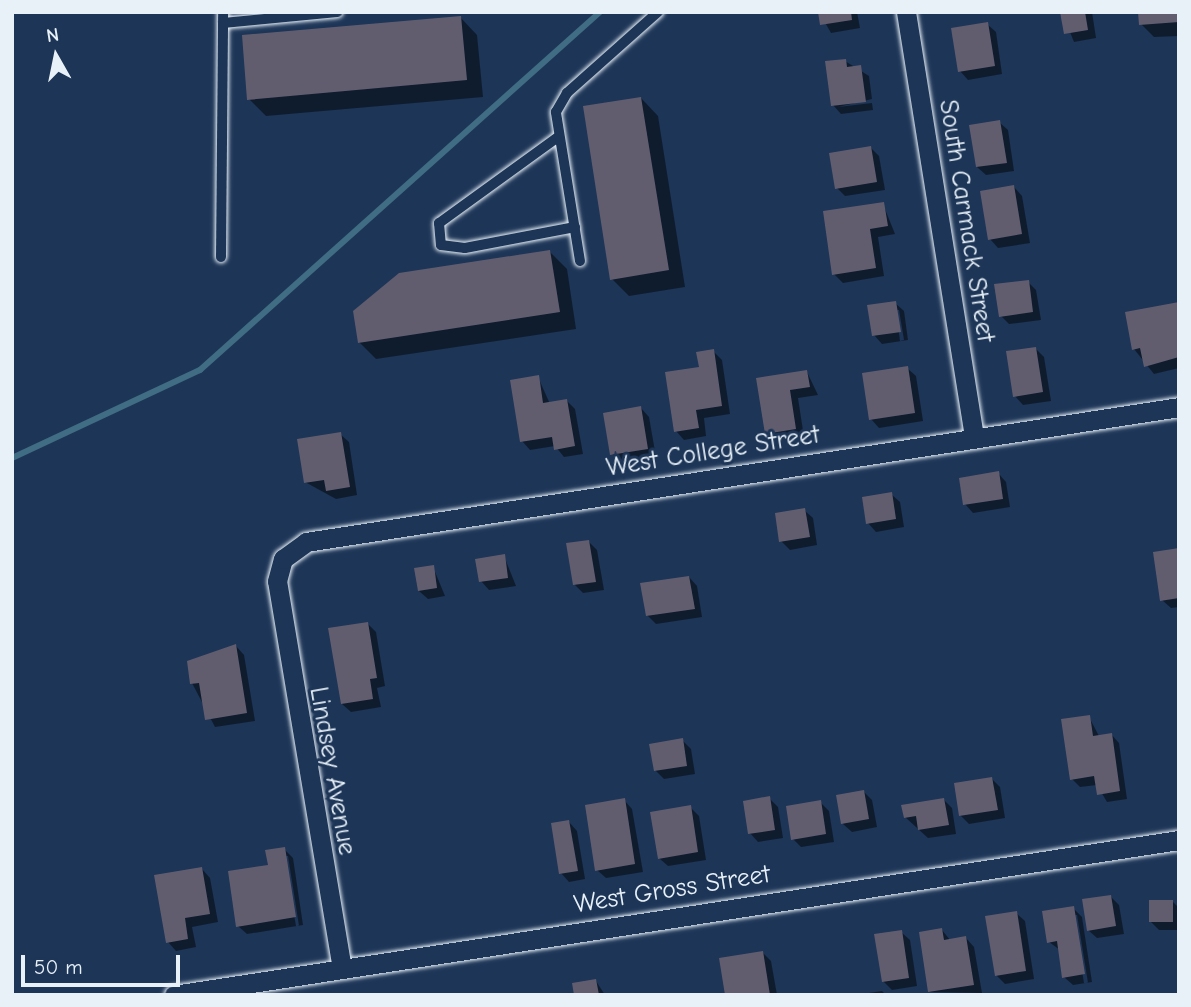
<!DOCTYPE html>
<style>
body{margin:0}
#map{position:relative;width:1191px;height:1007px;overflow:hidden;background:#1d3557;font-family:"Comic Neue",sans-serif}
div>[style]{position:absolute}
.shadow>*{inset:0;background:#0007}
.stream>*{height:6px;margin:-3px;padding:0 3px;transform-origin:3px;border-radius:3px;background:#406c84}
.building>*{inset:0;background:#615d6f}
.roads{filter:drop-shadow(0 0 2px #e8f1f8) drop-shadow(0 0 2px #e8f1f8)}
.lane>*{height:10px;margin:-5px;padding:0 5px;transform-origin:5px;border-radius:5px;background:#1d3557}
.street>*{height:19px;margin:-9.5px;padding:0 9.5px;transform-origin:9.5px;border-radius:9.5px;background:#1d3557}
span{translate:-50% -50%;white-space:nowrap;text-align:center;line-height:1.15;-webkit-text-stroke:6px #1d3557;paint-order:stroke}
.street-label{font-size:26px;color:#e8f1f8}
.frame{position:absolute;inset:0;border:14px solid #e8f1f8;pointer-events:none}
.north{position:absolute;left:21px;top:21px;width:70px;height:70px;-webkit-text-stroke:5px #1d3557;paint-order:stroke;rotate:351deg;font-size:19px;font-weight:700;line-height:28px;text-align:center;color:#e8f1f8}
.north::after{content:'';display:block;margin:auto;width:24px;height:32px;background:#e8f1f8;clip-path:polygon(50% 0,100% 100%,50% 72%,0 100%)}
.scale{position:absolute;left:21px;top:955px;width:159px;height:32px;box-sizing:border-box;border:4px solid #e8f1f8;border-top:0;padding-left:9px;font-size:21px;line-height:24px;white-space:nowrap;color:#e8f1f8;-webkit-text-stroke:5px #1d3557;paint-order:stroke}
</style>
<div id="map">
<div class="shadow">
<i style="clip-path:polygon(819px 12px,857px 12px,860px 28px,831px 33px)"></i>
<i style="clip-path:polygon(1062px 12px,1092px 12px,1096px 38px,1074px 42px)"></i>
<i style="clip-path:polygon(1179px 12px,1179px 36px,1154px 37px,1141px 24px)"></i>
<i style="clip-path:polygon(460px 17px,477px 35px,483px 97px,266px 116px,249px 99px)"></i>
<i style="clip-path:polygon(987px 24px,996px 32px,1002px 74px,968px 80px,960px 71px)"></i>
<i style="clip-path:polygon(845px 61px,869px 76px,872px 99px,838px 107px,872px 103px,873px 110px,841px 114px,833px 105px)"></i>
<i style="clip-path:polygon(641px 98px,658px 116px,685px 287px,629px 296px,612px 279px)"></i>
<i style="clip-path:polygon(999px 122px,1008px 130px,1014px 171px,986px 175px,977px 167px)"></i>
<i style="clip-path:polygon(871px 148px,879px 156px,885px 190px,845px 196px,837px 188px)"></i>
<i style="clip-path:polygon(1014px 187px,1022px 196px,1030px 243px,998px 248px,990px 239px)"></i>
<i style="clip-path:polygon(883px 204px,895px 234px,878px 237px,884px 276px,843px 283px,834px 274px)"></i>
<i style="clip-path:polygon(550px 252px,567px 269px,576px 329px,376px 359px,359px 342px)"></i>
<i style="clip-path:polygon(1028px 282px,1036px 290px,1041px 320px,1009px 324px,1001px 316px)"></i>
<i style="clip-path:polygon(evenodd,895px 303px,904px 311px,908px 340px,882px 344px,874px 335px,895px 303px,896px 310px,899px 310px,904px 340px,900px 341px,896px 310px)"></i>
<i style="clip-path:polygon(1179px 304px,1179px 368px,1154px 374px,1134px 349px)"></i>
<i style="clip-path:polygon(1035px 348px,1044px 357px,1051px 401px,1023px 405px,1015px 396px)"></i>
<i style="clip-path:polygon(713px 351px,722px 360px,730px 414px,704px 418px,706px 436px,684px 440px,676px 431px)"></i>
<i style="clip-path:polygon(907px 368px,916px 376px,923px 421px,879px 428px,871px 419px)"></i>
<i style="clip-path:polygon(807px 372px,818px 395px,798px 398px,804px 437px,775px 441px,766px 433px,758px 380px)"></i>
<i style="clip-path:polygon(538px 377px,550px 404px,567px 401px,575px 409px,583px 454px,564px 457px,555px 446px,530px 450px,522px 441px)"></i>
<i style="clip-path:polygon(641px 408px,649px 417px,656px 457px,620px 463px,612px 454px)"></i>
<i style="clip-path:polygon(340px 434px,349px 442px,357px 495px,336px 499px,305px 482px)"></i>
<i style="clip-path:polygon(998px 473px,1006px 482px,1010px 507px,973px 513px,965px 504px)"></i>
<i style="clip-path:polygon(891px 494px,900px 502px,904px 527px,876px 532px,868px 523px)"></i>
<i style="clip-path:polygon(804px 510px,813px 518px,817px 545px,790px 550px,781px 541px)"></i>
<i style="clip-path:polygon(589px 542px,597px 550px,604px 590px,583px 593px,575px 585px)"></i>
<i style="clip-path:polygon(1179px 550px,1179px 607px,1171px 608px,1162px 600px)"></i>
<i style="clip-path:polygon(504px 556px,516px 586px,489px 590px,481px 581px)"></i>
<i style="clip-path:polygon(433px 567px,445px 596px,428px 599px,419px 591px)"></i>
<i style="clip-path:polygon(689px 577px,697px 586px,702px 617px,656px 624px,647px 615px)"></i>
<i style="clip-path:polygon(367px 623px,376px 632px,385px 686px,377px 688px,381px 707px,351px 712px,342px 704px)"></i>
<i style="clip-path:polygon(236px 646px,244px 655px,255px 721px,215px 727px,192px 683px)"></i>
<i style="clip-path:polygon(1089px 717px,1099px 736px,1111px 734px,1119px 743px,1127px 799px,1107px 802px,1097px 785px,1080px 787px,1072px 779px)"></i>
<i style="clip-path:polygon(682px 740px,691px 749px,695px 774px,664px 779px,655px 770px)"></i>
<i style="clip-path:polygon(992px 779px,1000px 787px,1005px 818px,969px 824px,960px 815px)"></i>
<i style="clip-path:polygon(864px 792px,872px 800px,877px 827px,852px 832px,843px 824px)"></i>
<i style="clip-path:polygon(769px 798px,778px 807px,783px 838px,758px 842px,750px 833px)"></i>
<i style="clip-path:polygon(624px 800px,632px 809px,643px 872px,606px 878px,597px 870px)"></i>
<i style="clip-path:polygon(944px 800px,952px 808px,956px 834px,928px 838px,905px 817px)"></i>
<i style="clip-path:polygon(820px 802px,829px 811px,834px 842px,801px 847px,793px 839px)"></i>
<i style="clip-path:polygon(690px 807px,699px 816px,706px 860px,668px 866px,659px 858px)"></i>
<i style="clip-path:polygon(569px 822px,577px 831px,585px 879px,569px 882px,561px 873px)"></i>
<i style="clip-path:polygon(evenodd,284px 849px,293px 858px,303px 925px,247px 934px,238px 926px,284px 849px,284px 856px,288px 856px,299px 926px,296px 926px,284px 856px)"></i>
<i style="clip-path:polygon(202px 869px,210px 878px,218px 922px,192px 927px,196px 947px,176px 951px,168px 942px)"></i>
<i style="clip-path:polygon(1110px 896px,1119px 905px,1124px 934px,1097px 938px,1088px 930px)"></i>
<i style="clip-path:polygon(1172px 901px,1179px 908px,1179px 930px,1159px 930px,1151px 922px)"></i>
<i style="clip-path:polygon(evenodd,1073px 908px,1082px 917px,1092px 982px,1073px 985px,1064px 977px,1060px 950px,1049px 942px,1073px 908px,1073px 915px,1077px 915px,1088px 983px,1084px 983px,1073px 915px)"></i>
<i style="clip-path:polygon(1016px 913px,1025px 921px,1034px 979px,1005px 984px,996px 975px)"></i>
<i style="clip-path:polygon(942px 930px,950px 940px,966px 938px,974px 947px,982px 993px,930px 992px)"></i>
<i style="clip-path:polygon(901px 932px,910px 940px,917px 986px,892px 990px,883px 981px)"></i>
<i style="clip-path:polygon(763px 953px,771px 961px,777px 995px,727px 995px)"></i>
<i style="clip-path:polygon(596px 981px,605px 995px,576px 995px)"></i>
<i style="clip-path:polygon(882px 991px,886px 995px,862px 995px,862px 994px)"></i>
</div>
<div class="stream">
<i style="left:12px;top:458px;width:208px;rotate:-25.1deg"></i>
<i style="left:200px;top:370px;width:537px;rotate:-41.83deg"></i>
</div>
<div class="building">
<i style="clip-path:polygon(818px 12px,851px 12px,852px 20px,820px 25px)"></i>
<i style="clip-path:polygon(1060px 12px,1085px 12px,1088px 30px,1064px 34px)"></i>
<i style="clip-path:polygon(1138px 12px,1179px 12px,1179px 22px,1139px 25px)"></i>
<i style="clip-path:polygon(461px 16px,467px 80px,247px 100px,242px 35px)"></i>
<i style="clip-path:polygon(988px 22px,995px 66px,958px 72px,951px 28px)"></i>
<i style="clip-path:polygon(846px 59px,847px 67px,861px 65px,866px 102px,831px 106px,825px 61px)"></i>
<i style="clip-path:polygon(641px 97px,669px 270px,610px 280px,583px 106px)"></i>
<i style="clip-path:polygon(1000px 120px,1007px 163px,976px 167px,969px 125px)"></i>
<i style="clip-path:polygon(871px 146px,877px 182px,835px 189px,829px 153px)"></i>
<i style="clip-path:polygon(1014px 185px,1022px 234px,988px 240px,980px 191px)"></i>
<i style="clip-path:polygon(884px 202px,888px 226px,870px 229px,876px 268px,832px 275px,823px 211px)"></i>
<i style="clip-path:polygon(550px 250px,560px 312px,358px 343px,353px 311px,399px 273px)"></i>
<i style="clip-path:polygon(1029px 280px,1033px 312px,999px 317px,994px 284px)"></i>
<i style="clip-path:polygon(896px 301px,901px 332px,872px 336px,867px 305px)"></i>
<i style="clip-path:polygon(1179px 302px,1179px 357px,1144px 367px,1140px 348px,1132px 350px,1125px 312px)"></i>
<i style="clip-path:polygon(1036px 347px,1043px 392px,1013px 397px,1006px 351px)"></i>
<i style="clip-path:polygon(714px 349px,722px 406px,696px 410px,699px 428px,674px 432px,665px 372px,699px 367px,696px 352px)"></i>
<i style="clip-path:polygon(908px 366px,915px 413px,869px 420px,862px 373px)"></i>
<i style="clip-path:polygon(807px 370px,810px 387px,790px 390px,796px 429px,765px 434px,756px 378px)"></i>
<i style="clip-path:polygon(539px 375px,543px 403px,567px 399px,575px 446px,554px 450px,552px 437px,520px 442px,510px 380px)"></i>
<i style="clip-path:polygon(641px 406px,648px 449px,610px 455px,603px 413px)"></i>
<i style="clip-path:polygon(341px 432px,350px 487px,326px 491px,324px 480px,304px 483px,297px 439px)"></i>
<i style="clip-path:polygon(999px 471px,1003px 499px,963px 505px,959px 478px)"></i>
<i style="clip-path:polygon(892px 492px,896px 519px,866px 524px,862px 497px)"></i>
<i style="clip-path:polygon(805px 508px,810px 537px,779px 542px,775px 513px)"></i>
<i style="clip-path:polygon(589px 540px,596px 582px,573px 585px,566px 543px)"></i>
<i style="clip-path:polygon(1179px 548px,1179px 598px,1160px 601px,1153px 552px)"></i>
<i style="clip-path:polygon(505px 554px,508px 578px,479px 582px,475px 559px)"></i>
<i style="clip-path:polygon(434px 565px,437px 588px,418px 591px,414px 568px)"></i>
<i style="clip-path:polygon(689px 576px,695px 609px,646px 616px,640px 583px)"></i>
<i style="clip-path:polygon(368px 622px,377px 678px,370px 679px,373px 699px,341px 704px,328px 628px)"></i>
<i style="clip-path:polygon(236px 644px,247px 713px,205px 720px,199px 683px,190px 684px,187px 661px)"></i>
<i style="clip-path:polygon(1090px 715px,1093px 736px,1112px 733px,1120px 791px,1097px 795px,1094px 776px,1070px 780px,1061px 719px)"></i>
<i style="clip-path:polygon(683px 738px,687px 766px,654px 771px,649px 744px)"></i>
<i style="clip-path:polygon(992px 777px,998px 810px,959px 816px,954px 783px)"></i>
<i style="clip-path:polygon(864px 790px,869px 819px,841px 824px,836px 795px)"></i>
<i style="clip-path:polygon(770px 796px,775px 830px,748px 834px,743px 801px)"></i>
<i style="clip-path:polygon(625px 798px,635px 864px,595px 871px,585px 805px)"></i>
<i style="clip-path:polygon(944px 798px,949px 825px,918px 830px,916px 816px,904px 818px,901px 805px)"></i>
<i style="clip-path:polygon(821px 800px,826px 834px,791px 840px,786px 806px)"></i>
<i style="clip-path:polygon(691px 805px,698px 852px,658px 859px,650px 812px)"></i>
<i style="clip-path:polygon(569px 820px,578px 871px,559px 874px,551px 823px)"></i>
<i style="clip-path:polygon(285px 847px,296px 917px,236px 927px,228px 871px,268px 865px,265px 850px)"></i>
<i style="clip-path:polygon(202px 867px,210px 914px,185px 918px,188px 939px,166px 943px,154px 875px)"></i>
<i style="clip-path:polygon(1111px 895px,1116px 926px,1087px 931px,1082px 899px)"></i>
<i style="clip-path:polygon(1149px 900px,1173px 900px,1173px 922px,1149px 922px)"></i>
<i style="clip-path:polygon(1074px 906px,1085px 974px,1062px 978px,1057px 941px,1047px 943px,1042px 911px)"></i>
<i style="clip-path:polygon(1017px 911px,1026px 971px,995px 976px,985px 916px)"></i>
<i style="clip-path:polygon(942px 928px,944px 940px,966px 936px,974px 985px,928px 992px,919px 932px)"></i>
<i style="clip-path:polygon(902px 930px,909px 978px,882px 982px,874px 934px)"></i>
<i style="clip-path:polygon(763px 951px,770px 995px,725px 995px,719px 958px)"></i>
<i style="clip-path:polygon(596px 979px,599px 995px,574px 995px,572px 983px)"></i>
</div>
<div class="roads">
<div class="lane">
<i style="left:223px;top:23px;width:115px;rotate:-5.5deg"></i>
<i style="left:558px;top:137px;width:147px;rotate:144.1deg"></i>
<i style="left:439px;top:223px;width:22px;rotate:85deg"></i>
<i style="left:441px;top:245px;width:24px;rotate:7deg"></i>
<i style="left:465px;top:248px;width:112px;rotate:-10.8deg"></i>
<i style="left:221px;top:257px;width:245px;rotate:-89.5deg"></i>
<i style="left:580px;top:261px;width:151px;rotate:-99.2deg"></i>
<i style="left:556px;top:112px;width:22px;rotate:-60deg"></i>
<i style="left:567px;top:93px;width:122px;rotate:-41.7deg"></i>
</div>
<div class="street">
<i style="left:906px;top:12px;width:430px;rotate:80.9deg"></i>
<i style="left:342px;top:969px;width:393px;rotate:-99.5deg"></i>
<i style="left:277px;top:581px;width:23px;rotate:-75deg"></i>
<i style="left:283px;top:559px;width:29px;rotate:-36deg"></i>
<i style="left:306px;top:542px;width:883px;rotate:-8.79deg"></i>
<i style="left:174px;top:995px;width:1017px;rotate:-8.77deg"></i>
</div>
</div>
<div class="street-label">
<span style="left:966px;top:221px;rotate:81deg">South Carmack Street</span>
<span style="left:713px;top:452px;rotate:-9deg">West College Street</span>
<span style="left:332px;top:771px;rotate:80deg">Lindsey Avenue</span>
<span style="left:672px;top:890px;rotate:-9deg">West Gross Street</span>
</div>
<div class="frame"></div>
<div class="north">N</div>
<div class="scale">50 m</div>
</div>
